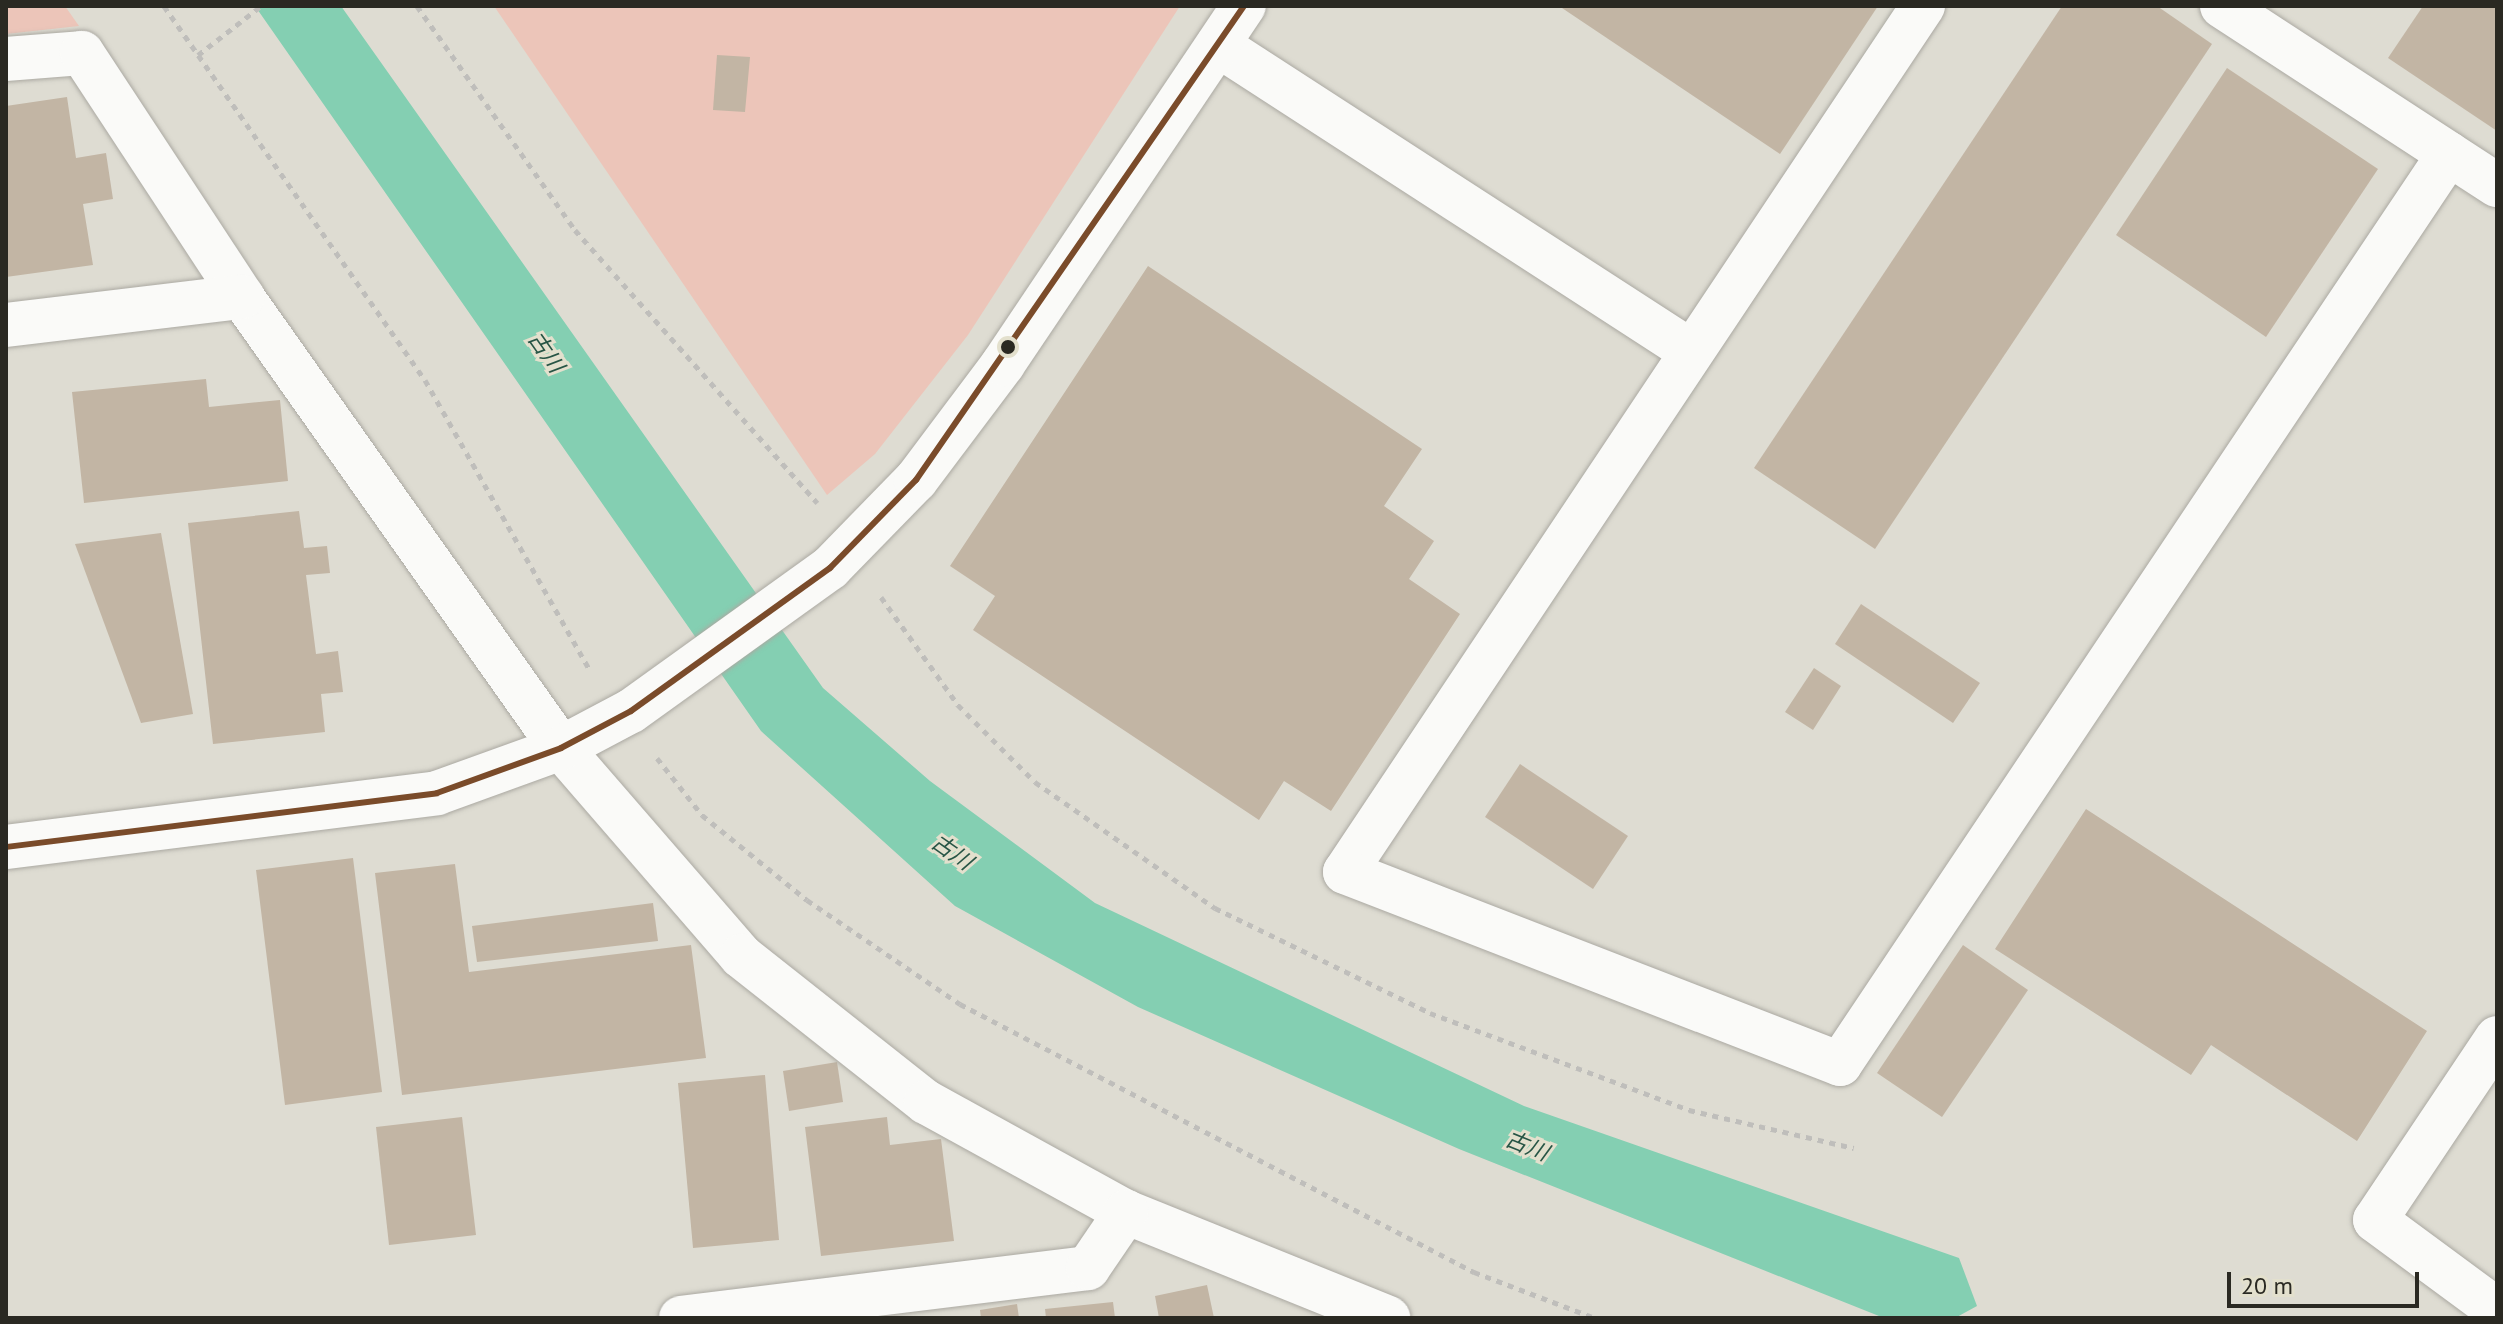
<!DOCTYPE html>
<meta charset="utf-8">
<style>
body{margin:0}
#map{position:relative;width:2503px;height:1324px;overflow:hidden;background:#dedcd2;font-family:"PT Sans","Noto Sans JP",sans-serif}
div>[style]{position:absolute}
.green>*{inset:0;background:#ecc5b9}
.water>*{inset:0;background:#84cfb2}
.building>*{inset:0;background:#c2b5a4}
.path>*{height:5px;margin-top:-2.5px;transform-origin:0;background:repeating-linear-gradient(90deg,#bfbebb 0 6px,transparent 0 12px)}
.roads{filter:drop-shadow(0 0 2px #aba9a2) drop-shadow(0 0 2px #aba9a2)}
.minor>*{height:44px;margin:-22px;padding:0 22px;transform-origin:22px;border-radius:22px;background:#fafaf8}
.bus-1>*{height:6px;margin:-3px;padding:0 3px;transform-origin:3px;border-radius:3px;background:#7a4b2a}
.dots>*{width:22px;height:22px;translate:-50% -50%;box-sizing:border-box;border:4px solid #e3e0cd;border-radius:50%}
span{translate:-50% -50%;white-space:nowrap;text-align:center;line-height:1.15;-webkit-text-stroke:6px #e3e0cd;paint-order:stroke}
.water-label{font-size:22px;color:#275545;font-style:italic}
.frame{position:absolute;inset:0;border:8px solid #2a2922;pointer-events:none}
.scale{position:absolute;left:2227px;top:1272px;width:192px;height:36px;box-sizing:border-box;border:4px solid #2a2922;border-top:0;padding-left:10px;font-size:24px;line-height:28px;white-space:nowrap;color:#2a2922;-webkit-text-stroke:6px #e3e0cd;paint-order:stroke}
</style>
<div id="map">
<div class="green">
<i style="clip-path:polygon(6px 6px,65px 6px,79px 26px,6px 34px)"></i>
<i style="clip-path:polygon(494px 6px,1180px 6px,968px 335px,875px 454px,827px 495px)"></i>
</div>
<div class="water">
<i style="clip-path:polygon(255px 6px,341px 6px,823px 688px,930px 781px,1095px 903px,1524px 1106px,1959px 1258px,1977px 1306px,1955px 1318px,1884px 1318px,1459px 1149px,1138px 1007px,955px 906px,761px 731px)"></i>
</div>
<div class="building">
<i style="clip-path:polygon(1559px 6px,1878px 6px,1780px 154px)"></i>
<i style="clip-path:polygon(2062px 6px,2157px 6px,2212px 44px,1875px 549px,1754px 468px)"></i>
<i style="clip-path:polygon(2423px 6px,2497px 6px,2497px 131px,2388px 58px)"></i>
<i style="clip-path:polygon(717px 55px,750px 57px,745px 112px,713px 110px)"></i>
<i style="clip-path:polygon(2227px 68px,2378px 169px,2266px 337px,2116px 235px)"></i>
<i style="clip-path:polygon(67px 97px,76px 158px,106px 153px,113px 199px,83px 204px,93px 265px,6px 277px,6px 106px)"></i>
<i style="clip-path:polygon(1148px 266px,1422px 449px,1384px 506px,1434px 541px,1409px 579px,1460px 614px,1331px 811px,1284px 781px,1259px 820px,973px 630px,995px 596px,950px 566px)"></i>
<i style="clip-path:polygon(206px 379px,209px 407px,280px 400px,288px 481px,84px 503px,72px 392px)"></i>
<i style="clip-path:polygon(299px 511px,304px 548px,327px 546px,330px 573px,306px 575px,316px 654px,338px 651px,343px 692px,321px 694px,325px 732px,213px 744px,188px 523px)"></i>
<i style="clip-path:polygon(161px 533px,193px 714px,141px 723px,75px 544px)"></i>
<i style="clip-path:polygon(1861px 604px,1980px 683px,1953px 723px,1835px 644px)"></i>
<i style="clip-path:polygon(1814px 668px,1841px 686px,1813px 730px,1785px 712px)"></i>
<i style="clip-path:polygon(1520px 764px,1628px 836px,1593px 889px,1485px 817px)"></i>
<i style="clip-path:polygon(2086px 809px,2427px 1031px,2357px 1141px,2211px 1045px,2191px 1075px,1995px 949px)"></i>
<i style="clip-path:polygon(353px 858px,382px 1092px,285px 1105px,256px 870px)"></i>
<i style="clip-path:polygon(455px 864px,469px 972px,691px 945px,706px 1058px,402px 1095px,375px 873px)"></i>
<i style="clip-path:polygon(653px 903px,658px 941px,477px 962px,472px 926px)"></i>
<i style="clip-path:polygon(1963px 945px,2028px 990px,1942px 1117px,1877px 1073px)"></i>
<i style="clip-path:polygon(837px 1062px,843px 1102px,789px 1111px,783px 1071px)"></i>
<i style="clip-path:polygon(765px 1075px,779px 1240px,693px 1248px,678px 1083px)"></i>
<i style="clip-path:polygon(462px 1117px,476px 1235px,389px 1245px,376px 1127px)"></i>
<i style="clip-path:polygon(887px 1117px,890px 1145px,941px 1139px,954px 1241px,821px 1256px,805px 1127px)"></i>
<i style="clip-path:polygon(1207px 1285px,1214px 1318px,1159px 1318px,1155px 1296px)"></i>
<i style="clip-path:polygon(1113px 1302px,1115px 1318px,1046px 1318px,1045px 1309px)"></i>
<i style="clip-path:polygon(1017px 1304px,1019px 1318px,981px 1318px,980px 1310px)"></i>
</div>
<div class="path">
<i style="left:164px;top:6px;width:456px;rotate:55.1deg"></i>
<i style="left:425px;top:380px;width:335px;rotate:60.4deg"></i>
<i style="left:417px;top:6px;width:274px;rotate:54.8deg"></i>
<i style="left:575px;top:230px;width:365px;rotate:48.4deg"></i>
<i style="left:198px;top:55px;width:80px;rotate:-37.9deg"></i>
<i style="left:881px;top:597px;width:133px;rotate:54.5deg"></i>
<i style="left:958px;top:705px;width:109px;rotate:45deg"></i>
<i style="left:1035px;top:782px;width:220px;rotate:35deg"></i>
<i style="left:1215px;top:908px;width:239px;rotate:26deg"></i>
<i style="left:1430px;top:1013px;width:277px;rotate:20.5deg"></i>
<i style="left:1689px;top:1110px;width:169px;rotate:13deg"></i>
<i style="left:657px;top:758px;width:73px;rotate:51.7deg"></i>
<i style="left:702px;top:815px;width:135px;rotate:39deg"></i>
<i style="left:807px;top:900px;width:185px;rotate:34.2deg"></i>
<i style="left:960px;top:1004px;width:580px;rotate:27.54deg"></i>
<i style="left:1474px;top:1272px;width:129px;rotate:20.8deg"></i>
</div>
<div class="roads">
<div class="minor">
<i style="left:1923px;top:6px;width:1041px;rotate:123.72deg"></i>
<i style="left:1345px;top:872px;width:531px;rotate:21.2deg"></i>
<i style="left:1840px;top:1064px;width:1095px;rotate:-56.21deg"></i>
<i style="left:2222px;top:6px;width:328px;rotate:33.1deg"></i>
<i style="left:1218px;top:45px;width:561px;rotate:32.93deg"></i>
<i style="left:6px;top:59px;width:76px;rotate:-4.5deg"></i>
<i style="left:82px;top:53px;width:292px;rotate:56.7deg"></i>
<i style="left:242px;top:297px;width:552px;rotate:54.73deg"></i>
<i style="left:561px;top:748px;width:275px;rotate:49.1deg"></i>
<i style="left:741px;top:956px;width:236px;rotate:38.3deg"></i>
<i style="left:926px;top:1102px;width:228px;rotate:28.8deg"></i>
<i style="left:1126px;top:1212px;width:283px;rotate:22deg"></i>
<i style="left:6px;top:325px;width:238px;rotate:-6.8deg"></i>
<i style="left:6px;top:847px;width:434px;rotate:-7.1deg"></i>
<i style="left:437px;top:793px;width:132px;rotate:-19.9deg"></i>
<i style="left:561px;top:748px;width:79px;rotate:-27.9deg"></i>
<i style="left:631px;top:711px;width:245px;rotate:-35.7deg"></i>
<i style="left:830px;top:568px;width:123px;rotate:-45.7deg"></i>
<i style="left:916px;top:480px;width:145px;rotate:-53.1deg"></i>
<i style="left:1003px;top:364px;width:432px;rotate:-56.1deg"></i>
<i style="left:2497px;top:1038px;width:219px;rotate:123.8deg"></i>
<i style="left:2375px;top:1220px;width:152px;rotate:36.4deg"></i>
<i style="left:681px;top:1318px;width:410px;rotate:-7deg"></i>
<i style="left:1088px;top:1268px;width:68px;rotate:-55.8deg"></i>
</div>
</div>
<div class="bus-1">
<i style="left:6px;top:847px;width:434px;rotate:-7.1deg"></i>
<i style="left:437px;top:793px;width:132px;rotate:-19.9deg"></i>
<i style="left:561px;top:748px;width:79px;rotate:-27.9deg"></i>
<i style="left:631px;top:711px;width:245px;rotate:-35.7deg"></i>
<i style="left:830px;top:568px;width:123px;rotate:-45.7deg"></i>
<i style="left:916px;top:480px;width:576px;rotate:-55.32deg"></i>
</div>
<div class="dots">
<i style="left:1008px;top:347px;background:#2a2922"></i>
</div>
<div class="water-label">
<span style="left:546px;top:352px;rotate:55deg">古川</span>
<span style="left:952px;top:852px;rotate:35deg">古川</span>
<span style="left:1527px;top:1146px;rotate:22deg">古川</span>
</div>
<div class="frame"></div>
<div class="scale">20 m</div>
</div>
